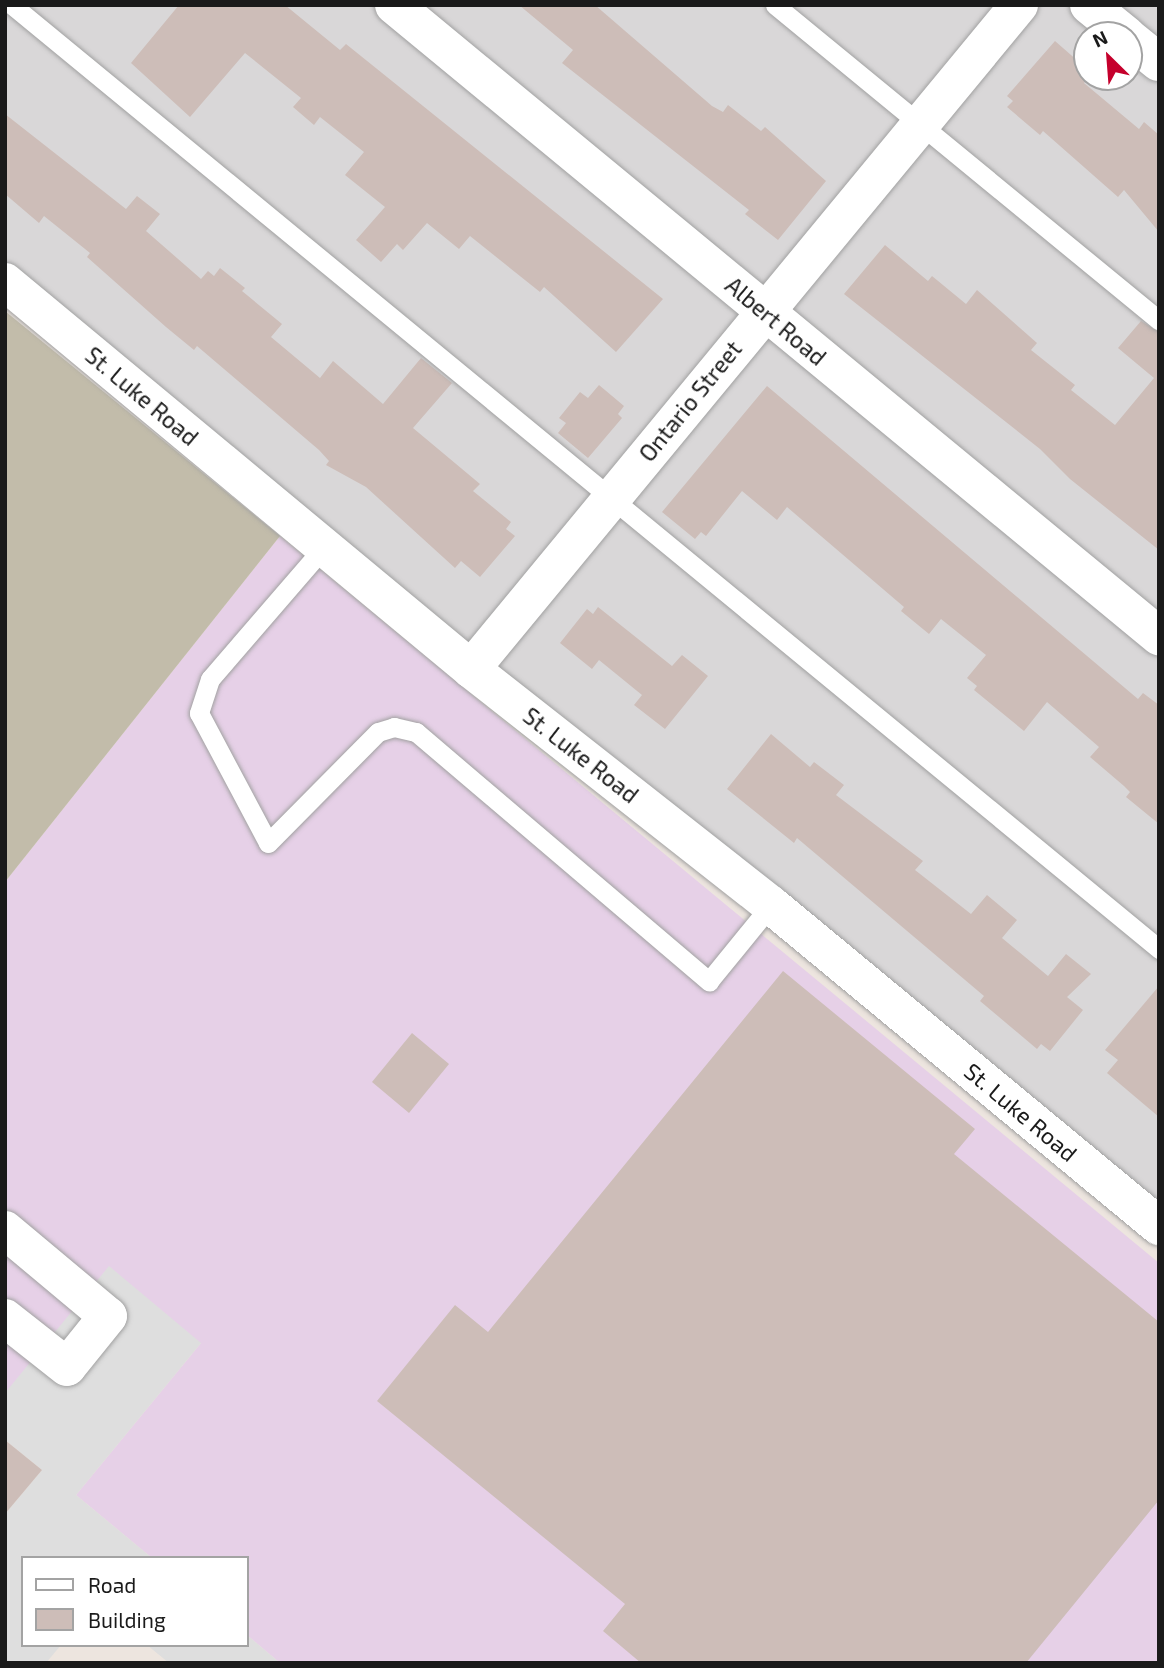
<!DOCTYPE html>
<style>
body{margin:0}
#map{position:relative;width:1164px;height:1668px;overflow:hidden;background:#ede5df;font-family:"Exo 2",sans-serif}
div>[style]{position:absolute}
.residential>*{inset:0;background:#d9d7d8}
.industrial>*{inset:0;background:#e6d0e7}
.construction>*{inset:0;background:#c2bcaa}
.parking>*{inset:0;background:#dedede}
.building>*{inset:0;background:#cdbdb8}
.roads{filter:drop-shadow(0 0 2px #a1a1a1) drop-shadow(0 0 2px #a1a1a1)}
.lane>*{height:19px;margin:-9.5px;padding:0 9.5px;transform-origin:9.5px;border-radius:9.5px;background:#fff}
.street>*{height:38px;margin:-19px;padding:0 19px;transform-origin:19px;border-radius:19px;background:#fff}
span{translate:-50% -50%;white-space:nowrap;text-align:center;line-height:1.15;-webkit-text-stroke:5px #fff;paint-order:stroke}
.street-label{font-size:23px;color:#1a1a1a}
.frame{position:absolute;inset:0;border:7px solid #1a1a1a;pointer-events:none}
.legend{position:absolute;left:21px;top:1556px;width:228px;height:91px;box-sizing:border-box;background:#fff;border:2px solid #a3a3a3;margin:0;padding:9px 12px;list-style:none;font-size:21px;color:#1a1a1a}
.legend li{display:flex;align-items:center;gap:14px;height:35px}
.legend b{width:35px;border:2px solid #a3a3a3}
.north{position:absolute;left:1073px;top:21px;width:70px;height:70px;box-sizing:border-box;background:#fff;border:2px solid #a3a3a3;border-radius:50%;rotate:335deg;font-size:19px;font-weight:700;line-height:28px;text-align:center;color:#1a1a1a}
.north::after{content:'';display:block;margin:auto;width:24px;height:32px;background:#c5002c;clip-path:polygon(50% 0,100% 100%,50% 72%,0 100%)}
</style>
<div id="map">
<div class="residential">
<i style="clip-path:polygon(evenodd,5px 5px,1159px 5px,1159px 1228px,5px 282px,5px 5px,1087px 35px,1129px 35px,1129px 77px,1087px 77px,1087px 35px)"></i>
</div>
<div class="industrial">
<i style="clip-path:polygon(280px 536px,1159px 1263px,1159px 1663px,280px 1663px,247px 1635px,247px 1558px,152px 1558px,76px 1495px,201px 1343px,5px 1393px,5px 882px)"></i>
</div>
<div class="construction">
<i style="clip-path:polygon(5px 311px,280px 536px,5px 882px)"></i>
</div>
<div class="parking">
<i style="clip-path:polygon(109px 1266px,201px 1343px,76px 1495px,152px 1558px,23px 1558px,23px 1645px,61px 1645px,46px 1663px,5px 1663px,5px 1514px,42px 1470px,5px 1440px,5px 1393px)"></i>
<i style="clip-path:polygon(247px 1635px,280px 1663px,169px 1663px,147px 1645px,247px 1645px)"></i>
</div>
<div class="building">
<i style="clip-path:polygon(179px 5px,285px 5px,340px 50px,346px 44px,663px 299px,616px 352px,544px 287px,540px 292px,470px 236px,459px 249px,427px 223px,403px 250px,397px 244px,381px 262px,356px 240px,385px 207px,345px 175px,364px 152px,320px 117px,314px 125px,293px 107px,301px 98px,245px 53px,190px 117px,131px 63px)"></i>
<i style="clip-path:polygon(519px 5px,595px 5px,712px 106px,723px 112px,728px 105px,761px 131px,765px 127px,826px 181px,778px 240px,745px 214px,749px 210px,562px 63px,573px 50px)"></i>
<i style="clip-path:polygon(1055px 41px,1087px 69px,1089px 77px,1084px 83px,1139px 129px,1144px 122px,1159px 135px,1159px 232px,1124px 190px,1118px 197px,1043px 131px,1040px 135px,1007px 107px,1013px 101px,1007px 96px)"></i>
<i style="clip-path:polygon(5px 114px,126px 209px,137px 196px,160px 214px,146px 231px,201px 279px,208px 271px,214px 276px,220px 268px,245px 288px,242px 291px,282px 324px,271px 337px,320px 378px,333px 361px,383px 404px,421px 358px,452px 383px,413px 428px,480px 484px,473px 491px,511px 522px,506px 529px,515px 536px,480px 577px,461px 561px,455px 568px,366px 487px,326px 465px,329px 461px,319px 450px,197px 346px,194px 350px,166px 327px,87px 257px,90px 253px,44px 216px,39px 223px,5px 194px)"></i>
<i style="clip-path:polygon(885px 245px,928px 281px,932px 276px,966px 304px,977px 290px,1037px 343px,1031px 350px,1075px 385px,1071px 390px,1115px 425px,1154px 378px,1118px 348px,1141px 321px,1159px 332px,1159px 550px,1070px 479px,1040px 449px,844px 294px)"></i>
<i style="clip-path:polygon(599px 385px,624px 406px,618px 414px,622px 418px,588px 458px,558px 433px,566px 423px,559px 418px,580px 392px,588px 398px)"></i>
<i style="clip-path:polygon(767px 386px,1138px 699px,1143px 693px,1159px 705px,1159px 824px,1126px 797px,1130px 792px,1124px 786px,1090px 757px,1099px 747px,1047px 702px,1024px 731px,974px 690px,977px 686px,967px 678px,986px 655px,941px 619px,929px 634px,901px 611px,904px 607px,787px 507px,777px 520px,742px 491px,706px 536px,701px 532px,695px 539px,662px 512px)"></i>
<i style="clip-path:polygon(598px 607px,672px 666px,682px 655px,708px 676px,665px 729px,634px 705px,642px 695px,599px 660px,592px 669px,560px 643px,587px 609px,593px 614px)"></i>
<i style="clip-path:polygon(771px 734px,810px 767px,814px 762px,844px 785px,836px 795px,923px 861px,915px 870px,971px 914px,987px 895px,1017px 920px,1002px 938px,1048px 976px,1066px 954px,1091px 974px,1067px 997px,1083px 1010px,1050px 1051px,1041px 1044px,1037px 1049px,980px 1001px,984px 996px,797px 838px,794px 843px,727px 789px)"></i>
<i style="clip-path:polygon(783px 971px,975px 1129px,954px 1154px,1159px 1322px,1159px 1500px,1026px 1663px,641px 1663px,603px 1631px,625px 1604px,377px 1401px,455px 1305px,488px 1332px)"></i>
<i style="clip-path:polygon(1159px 986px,1159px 1117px,1107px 1073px,1118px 1060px,1105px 1050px)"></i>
<i style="clip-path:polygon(412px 1033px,449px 1064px,409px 1113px,372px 1082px)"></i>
<i style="clip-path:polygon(5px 1440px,42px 1470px,5px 1514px)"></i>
</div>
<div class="roads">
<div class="lane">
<i style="left:12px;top:5px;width:1486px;rotate:39.45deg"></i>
<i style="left:775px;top:5px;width:497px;rotate:39.4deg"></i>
<i style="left:324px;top:547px;width:174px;rotate:130.8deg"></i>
<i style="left:210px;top:679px;width:36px;rotate:108deg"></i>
<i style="left:199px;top:713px;width:147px;rotate:62deg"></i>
<i style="left:268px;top:843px;width:156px;rotate:-45.3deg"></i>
<i style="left:378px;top:732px;width:17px;rotate:-17deg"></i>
<i style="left:394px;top:727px;width:23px;rotate:13deg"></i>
<i style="left:416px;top:732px;width:385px;rotate:40.4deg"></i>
<i style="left:709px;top:981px;width:98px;rotate:-50.8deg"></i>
</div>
<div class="street">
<i style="left:394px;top:5px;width:992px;rotate:39.52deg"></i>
<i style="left:1089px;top:5px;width:48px;rotate:39deg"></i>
<i style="left:1129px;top:38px;width:38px;rotate:39deg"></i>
<i style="left:5px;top:282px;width:606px;rotate:39.71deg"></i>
<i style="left:471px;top:669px;width:382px;rotate:38.2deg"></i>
<i style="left:771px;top:905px;width:504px;rotate:39.6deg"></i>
<i style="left:471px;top:669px;width:861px;rotate:-50.47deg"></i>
<i style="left:5px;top:1230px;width:134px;rotate:39.9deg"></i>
<i style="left:108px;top:1316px;width:65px;rotate:128.8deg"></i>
<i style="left:67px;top:1367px;width:79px;rotate:-141.7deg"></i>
</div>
</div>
<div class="street-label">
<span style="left:776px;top:321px;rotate:40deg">Albert Road</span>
<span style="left:142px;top:396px;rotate:40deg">St. Luke Road</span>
<span style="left:690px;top:401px;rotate:-51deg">Ontario Street</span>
<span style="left:581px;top:755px;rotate:38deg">St. Luke Road</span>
<span style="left:1021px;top:1112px;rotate:40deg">St. Luke Road</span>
</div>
<div class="frame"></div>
<ul class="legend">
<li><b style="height:9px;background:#fff"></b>Road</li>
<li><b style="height:19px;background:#cdbdb8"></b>Building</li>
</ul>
<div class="north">N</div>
</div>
